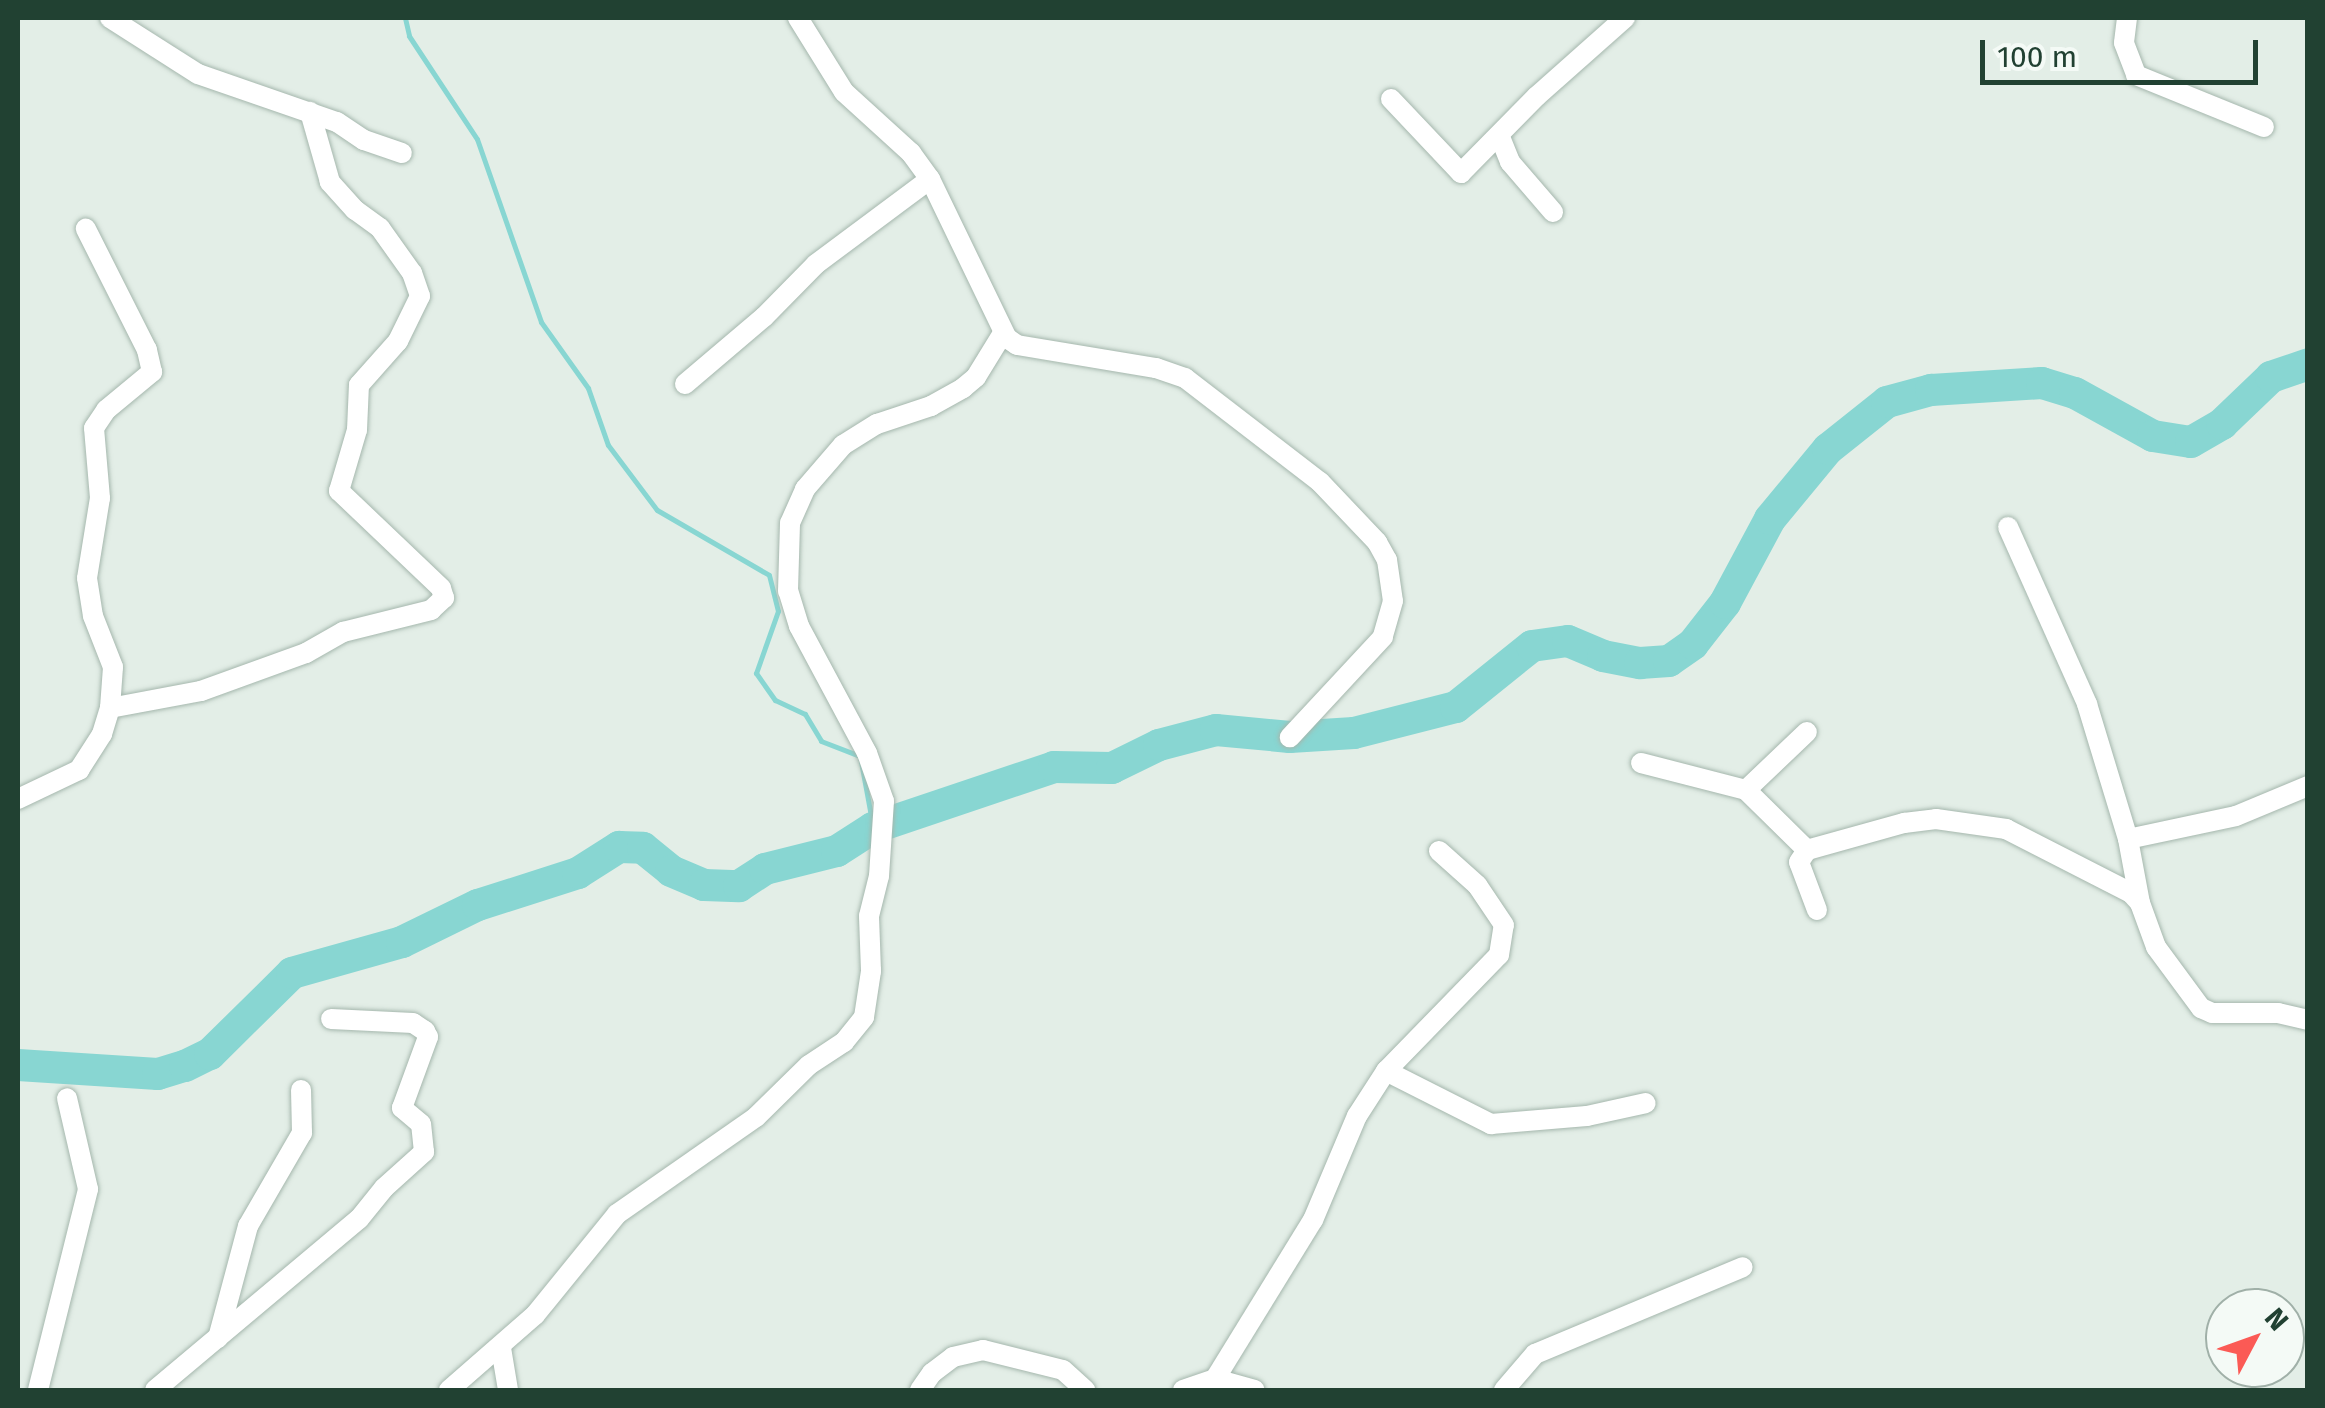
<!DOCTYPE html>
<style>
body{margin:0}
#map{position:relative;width:2325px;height:1408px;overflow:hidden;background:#e3eee7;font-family:"Fira Sans",sans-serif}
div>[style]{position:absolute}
.stream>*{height:5px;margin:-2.5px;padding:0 2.5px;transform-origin:2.5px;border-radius:2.5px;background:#88d6d2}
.river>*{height:32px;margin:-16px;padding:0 16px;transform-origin:16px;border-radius:16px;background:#88d6d2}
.roads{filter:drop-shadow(0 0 2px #a5b7ad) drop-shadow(0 0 2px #a5b7ad)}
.minor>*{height:20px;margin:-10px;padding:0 10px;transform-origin:10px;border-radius:10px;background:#fff}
span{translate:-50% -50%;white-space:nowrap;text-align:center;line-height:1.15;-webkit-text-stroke:10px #f4faf6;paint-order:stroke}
.frame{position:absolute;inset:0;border:20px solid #214132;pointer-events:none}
.north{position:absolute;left:2205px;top:1288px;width:100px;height:100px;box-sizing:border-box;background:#f4faf6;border:2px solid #a0b0a8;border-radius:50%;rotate:49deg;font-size:28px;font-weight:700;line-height:40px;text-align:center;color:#214132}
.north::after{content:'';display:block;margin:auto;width:35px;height:45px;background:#fb5a55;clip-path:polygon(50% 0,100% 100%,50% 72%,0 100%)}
.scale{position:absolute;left:1980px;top:40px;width:278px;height:45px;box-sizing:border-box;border:5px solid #214132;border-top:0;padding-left:12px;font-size:30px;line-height:35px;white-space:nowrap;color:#214132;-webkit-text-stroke:8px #f4faf6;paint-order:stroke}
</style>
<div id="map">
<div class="stream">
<i style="left:405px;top:18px;width:18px;rotate:77deg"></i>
<i style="left:409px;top:36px;width:123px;rotate:56.6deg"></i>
<i style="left:477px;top:139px;width:194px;rotate:70.7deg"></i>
<i style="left:541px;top:322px;width:81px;rotate:54.5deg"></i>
<i style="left:588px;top:388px;width:60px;rotate:70.7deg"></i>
<i style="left:608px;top:445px;width:81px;rotate:53deg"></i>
<i style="left:657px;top:510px;width:129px;rotate:30.1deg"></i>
<i style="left:769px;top:575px;width:37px;rotate:76deg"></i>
<i style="left:778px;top:611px;width:66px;rotate:109.5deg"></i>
<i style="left:756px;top:673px;width:33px;rotate:55deg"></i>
<i style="left:775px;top:700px;width:33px;rotate:25deg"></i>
<i style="left:805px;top:714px;width:31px;rotate:59deg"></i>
<i style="left:821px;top:741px;width:42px;rotate:21deg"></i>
<i style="left:860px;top:756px;width:72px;rotate:79.6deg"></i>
</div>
<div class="river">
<i style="left:18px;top:1065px;width:140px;rotate:3.7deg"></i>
<i style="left:158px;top:1074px;width:28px;rotate:-17deg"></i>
<i style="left:185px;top:1066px;width:28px;rotate:-26deg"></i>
<i style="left:210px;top:1054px;width:115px;rotate:-44.6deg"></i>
<i style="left:292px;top:973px;width:114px;rotate:-15.7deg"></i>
<i style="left:402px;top:942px;width:85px;rotate:-26deg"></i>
<i style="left:478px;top:905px;width:105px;rotate:-17.7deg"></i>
<i style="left:578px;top:873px;width:49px;rotate:-32.4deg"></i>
<i style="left:619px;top:847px;width:24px;rotate:2deg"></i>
<i style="left:643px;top:848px;width:36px;rotate:39deg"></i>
<i style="left:671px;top:871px;width:36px;rotate:23deg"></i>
<i style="left:704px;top:885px;width:35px;rotate:2deg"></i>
<i style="left:739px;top:886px;width:31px;rotate:-33deg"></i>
<i style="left:765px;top:869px;width:74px;rotate:-14deg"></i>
<i style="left:837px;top:851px;width:43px;rotate:-32.6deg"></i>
<i style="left:873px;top:828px;width:191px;rotate:-18.6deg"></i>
<i style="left:1054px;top:767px;width:58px;rotate:1deg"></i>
<i style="left:1112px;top:768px;width:52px;rotate:-26.1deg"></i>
<i style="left:1159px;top:745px;width:59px;rotate:-14.7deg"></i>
<i style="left:1216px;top:730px;width:74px;rotate:5.4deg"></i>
<i style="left:1290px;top:737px;width:64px;rotate:-3.6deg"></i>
<i style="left:1354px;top:733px;width:105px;rotate:-14.3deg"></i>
<i style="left:1456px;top:707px;width:97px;rotate:-38.8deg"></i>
<i style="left:1532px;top:646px;width:36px;rotate:-8deg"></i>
<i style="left:1568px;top:641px;width:38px;rotate:23deg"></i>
<i style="left:1603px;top:656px;width:38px;rotate:11deg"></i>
<i style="left:1640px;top:663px;width:29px;rotate:-4deg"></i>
<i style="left:1669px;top:661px;width:29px;rotate:-35deg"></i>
<i style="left:1693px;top:644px;width:52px;rotate:-52deg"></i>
<i style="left:1725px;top:603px;width:95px;rotate:-61.8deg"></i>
<i style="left:1770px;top:519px;width:91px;rotate:-50.4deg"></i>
<i style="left:1828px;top:449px;width:75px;rotate:-38.5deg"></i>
<i style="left:1887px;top:402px;width:46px;rotate:-15.3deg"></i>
<i style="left:1931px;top:390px;width:111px;rotate:-3.6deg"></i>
<i style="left:2042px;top:383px;width:34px;rotate:17deg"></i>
<i style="left:2075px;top:393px;width:89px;rotate:28.9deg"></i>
<i style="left:2153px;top:436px;width:38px;rotate:9deg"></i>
<i style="left:2191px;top:442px;width:36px;rotate:-30deg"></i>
<i style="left:2222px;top:424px;width:68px;rotate:-43.8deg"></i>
<i style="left:2271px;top:377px;width:39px;rotate:-19deg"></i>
</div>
<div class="roads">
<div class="minor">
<i style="left:110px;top:18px;width:104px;rotate:32.5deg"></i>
<i style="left:198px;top:74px;width:147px;rotate:19.1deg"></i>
<i style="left:337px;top:122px;width:32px;rotate:34deg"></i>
<i style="left:364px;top:140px;width:40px;rotate:18.9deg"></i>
<i style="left:798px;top:18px;width:87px;rotate:58.1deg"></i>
<i style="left:844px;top:92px;width:91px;rotate:42.3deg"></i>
<i style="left:911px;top:153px;width:32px;rotate:54deg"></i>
<i style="left:930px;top:179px;width:177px;rotate:64.2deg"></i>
<i style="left:1007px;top:338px;width:12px;rotate:35deg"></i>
<i style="left:1017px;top:345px;width:141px;rotate:9.4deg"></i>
<i style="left:1156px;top:368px;width:31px;rotate:19deg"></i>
<i style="left:1185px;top:378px;width:170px;rotate:37.6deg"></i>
<i style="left:1320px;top:482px;width:83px;rotate:46.5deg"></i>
<i style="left:1377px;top:542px;width:21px;rotate:61deg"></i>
<i style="left:1387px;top:560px;width:41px;rotate:81.7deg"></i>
<i style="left:1393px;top:601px;width:37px;rotate:106deg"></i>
<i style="left:1383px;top:637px;width:137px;rotate:132.9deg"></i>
<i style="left:2127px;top:18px;width:25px;rotate:97deg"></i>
<i style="left:2124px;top:43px;width:34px;rotate:69deg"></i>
<i style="left:2136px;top:75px;width:138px;rotate:22.1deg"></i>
<i style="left:1391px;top:99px;width:102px;rotate:46.6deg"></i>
<i style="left:1461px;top:173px;width:108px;rotate:-45.4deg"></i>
<i style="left:1537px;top:96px;width:118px;rotate:-41.6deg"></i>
<i style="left:1500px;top:137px;width:27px;rotate:68deg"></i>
<i style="left:1510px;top:162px;width:66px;rotate:49.3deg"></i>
<i style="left:685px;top:384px;width:104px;rotate:-40.3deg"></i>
<i style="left:764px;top:317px;width:74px;rotate:-45.5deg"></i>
<i style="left:816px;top:264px;width:142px;rotate:-36.7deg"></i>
<i style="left:2008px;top:527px;width:194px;rotate:65.9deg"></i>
<i style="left:2087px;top:704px;width:141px;rotate:73.1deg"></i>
<i style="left:2128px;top:839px;width:65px;rotate:79.4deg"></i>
<i style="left:110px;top:708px;width:93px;rotate:-10.6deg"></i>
<i style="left:201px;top:691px;width:112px;rotate:-19.9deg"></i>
<i style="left:306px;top:653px;width:43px;rotate:-29.6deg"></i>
<i style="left:343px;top:632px;width:91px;rotate:-14deg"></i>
<i style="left:431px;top:610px;width:18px;rotate:-43deg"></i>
<i style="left:444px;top:598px;width:10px;rotate:-107deg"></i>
<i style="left:441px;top:588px;width:141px;rotate:-136.4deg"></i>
<i style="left:339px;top:491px;width:64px;rotate:-73.6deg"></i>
<i style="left:357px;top:430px;width:45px;rotate:-87.5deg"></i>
<i style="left:359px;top:385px;width:59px;rotate:-48.4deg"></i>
<i style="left:398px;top:341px;width:50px;rotate:-63.9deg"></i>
<i style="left:420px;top:296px;width:24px;rotate:-109deg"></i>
<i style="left:412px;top:273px;width:55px;rotate:-125.4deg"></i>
<i style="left:380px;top:228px;width:31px;rotate:-144deg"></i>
<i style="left:355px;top:210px;width:38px;rotate:-132deg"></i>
<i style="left:330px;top:182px;width:73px;rotate:-105.9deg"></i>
<i style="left:1641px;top:763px;width:108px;rotate:14.4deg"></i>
<i style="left:1746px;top:790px;width:86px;rotate:44.5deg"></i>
<i style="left:1746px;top:790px;width:84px;rotate:-43.6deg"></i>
<i style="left:18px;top:799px;width:68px;rotate:-25.4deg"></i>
<i style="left:79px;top:770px;width:43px;rotate:-57.4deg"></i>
<i style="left:102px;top:734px;width:27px;rotate:-73deg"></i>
<i style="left:110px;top:708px;width:41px;rotate:-85.8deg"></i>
<i style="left:113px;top:667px;width:55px;rotate:-111.4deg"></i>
<i style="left:93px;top:616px;width:38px;rotate:-99deg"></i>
<i style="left:87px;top:578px;width:81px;rotate:-80.8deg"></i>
<i style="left:100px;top:498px;width:70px;rotate:-94.9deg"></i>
<i style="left:94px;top:428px;width:22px;rotate:-56deg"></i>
<i style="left:106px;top:410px;width:60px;rotate:-39.6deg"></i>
<i style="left:152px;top:372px;width:23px;rotate:-103deg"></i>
<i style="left:147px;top:350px;width:136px;rotate:-116.8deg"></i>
<i style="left:2128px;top:839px;width:110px;rotate:-12deg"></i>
<i style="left:2236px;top:816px;width:78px;rotate:-22.6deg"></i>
<i style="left:1817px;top:910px;width:51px;rotate:-110.6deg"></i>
<i style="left:1799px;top:862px;width:14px;rotate:-56deg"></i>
<i style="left:1807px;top:850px;width:101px;rotate:-15.6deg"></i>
<i style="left:1904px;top:823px;width:32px;rotate:-7deg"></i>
<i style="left:1936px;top:819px;width:71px;rotate:8.1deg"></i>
<i style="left:2006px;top:829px;width:140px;rotate:27.1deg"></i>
<i style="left:2131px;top:893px;width:13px;rotate:48deg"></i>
<i style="left:2140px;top:903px;width:47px;rotate:70deg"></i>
<i style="left:2156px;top:947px;width:76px;rotate:53.6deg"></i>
<i style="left:2201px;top:1008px;width:12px;rotate:24deg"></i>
<i style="left:2212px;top:1013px;width:66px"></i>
<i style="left:2278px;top:1013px;width:31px;rotate:13deg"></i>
<i style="left:1386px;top:1071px;width:118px;rotate:26.8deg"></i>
<i style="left:1491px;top:1124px;width:96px;rotate:-4.8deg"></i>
<i style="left:1587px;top:1116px;width:60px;rotate:-12.4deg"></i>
<i style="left:218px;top:1338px;width:116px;rotate:-75deg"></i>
<i style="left:248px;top:1226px;width:108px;rotate:-59.9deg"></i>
<i style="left:302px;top:1133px;width:43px;rotate:-91.3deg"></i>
<i style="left:501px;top:1348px;width:43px;rotate:80.5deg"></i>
<i style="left:1215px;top:1379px;width:187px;rotate:-58.4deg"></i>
<i style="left:1313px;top:1220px;width:113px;rotate:-67.1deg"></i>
<i style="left:1357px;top:1116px;width:54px;rotate:-57.2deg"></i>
<i style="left:1386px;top:1071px;width:162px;rotate:-45.8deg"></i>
<i style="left:1499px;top:955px;width:30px;rotate:-81deg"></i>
<i style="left:1504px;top:925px;width:48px;rotate:-124deg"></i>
<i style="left:1477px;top:885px;width:51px;rotate:-138.2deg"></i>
<i style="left:38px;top:1390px;width:207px;rotate:-76deg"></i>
<i style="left:88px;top:1189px;width:93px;rotate:-103deg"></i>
<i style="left:155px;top:1390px;width:266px;rotate:-40deg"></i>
<i style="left:359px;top:1219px;width:40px;rotate:-51deg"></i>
<i style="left:384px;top:1188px;width:54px;rotate:-42deg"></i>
<i style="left:424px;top:1152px;width:28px;rotate:-96deg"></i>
<i style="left:421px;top:1124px;width:25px;rotate:-140deg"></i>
<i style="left:402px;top:1108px;width:76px;rotate:-69.9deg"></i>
<i style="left:428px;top:1037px;width:7px;rotate:-117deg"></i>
<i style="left:425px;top:1031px;width:14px;rotate:-146deg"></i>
<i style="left:413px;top:1023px;width:82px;rotate:-177.2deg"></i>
<i style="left:449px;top:1390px;width:114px;rotate:-41.1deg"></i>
<i style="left:535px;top:1315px;width:130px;rotate:-50.9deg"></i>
<i style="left:617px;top:1214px;width:169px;rotate:-34.9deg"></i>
<i style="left:756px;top:1117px;width:74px;rotate:-44.5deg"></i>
<i style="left:809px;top:1065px;width:42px;rotate:-33.3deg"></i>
<i style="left:844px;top:1042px;width:32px;rotate:-51deg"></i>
<i style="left:864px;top:1017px;width:47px;rotate:-81.3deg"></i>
<i style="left:871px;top:971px;width:55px;rotate:-92.1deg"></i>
<i style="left:869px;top:916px;width:41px;rotate:-76deg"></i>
<i style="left:879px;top:876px;width:75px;rotate:-86.2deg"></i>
<i style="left:884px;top:801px;width:51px;rotate:-109.5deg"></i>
<i style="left:867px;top:753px;width:144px;rotate:-118.2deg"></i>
<i style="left:799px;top:626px;width:37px;rotate:-107deg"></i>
<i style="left:788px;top:591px;width:68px;rotate:-88.3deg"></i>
<i style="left:790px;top:523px;width:37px;rotate:-66deg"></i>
<i style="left:805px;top:489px;width:58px;rotate:-49.2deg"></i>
<i style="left:843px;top:445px;width:40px;rotate:-32deg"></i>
<i style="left:877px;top:424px;width:57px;rotate:-18.4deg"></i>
<i style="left:931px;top:406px;width:37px;rotate:-29deg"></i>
<i style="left:963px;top:388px;width:17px;rotate:-40deg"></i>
<i style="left:976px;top:377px;width:52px;rotate:-58.5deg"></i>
<i style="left:920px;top:1390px;width:21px;rotate:-55deg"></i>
<i style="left:932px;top:1373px;width:26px;rotate:-37deg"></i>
<i style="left:953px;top:1357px;width:31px;rotate:-13deg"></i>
<i style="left:983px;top:1350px;width:82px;rotate:14deg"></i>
<i style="left:1063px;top:1370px;width:30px;rotate:42deg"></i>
<i style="left:1183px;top:1390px;width:34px;rotate:-19deg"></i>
<i style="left:1215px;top:1379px;width:41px;rotate:15.4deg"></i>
<i style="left:1504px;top:1390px;width:48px;rotate:-49.3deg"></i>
<i style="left:1535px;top:1354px;width:225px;rotate:-22.7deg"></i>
</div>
</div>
<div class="frame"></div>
<div class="north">N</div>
<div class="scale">100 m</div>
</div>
